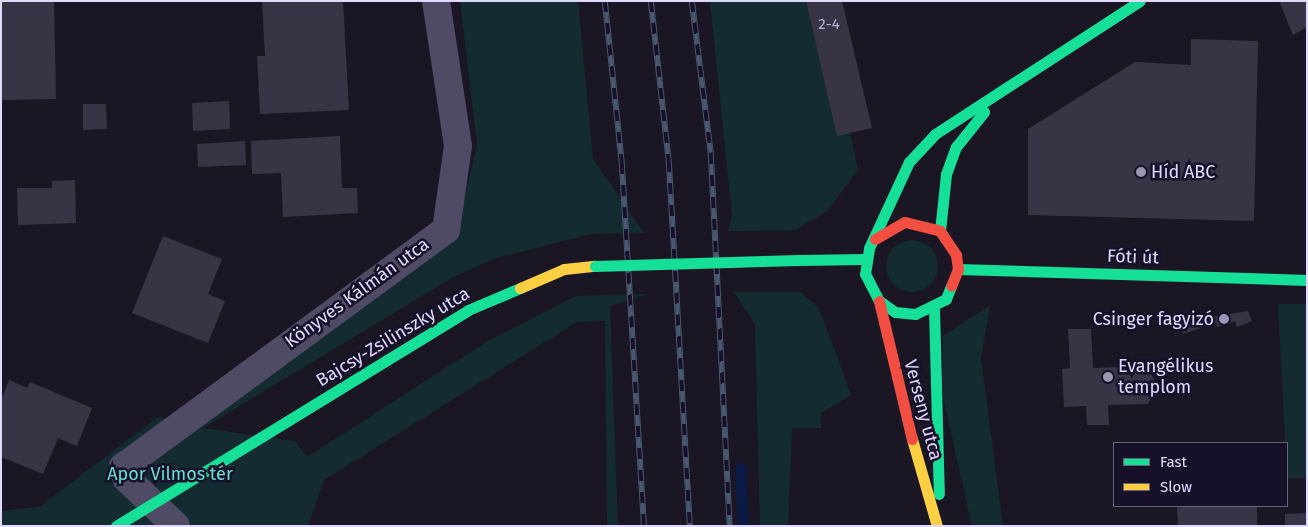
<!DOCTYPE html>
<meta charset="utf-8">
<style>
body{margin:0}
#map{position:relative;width:1308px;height:527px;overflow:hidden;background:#1a1623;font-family:"Fira Sans",sans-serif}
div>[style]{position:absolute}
.green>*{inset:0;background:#142c31}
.round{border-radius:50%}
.stream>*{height:11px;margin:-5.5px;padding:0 5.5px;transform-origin:5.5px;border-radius:5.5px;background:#0b1945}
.building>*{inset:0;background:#393445}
.street>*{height:28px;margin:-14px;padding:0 14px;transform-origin:14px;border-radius:14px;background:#4f4b64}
.fast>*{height:11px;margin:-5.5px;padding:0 5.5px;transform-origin:5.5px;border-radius:5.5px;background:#16e098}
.slow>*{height:11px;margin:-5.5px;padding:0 5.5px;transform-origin:5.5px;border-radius:5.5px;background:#ffcf43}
.jam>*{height:11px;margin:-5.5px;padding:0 5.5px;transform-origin:5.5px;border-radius:5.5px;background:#f24e42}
.rail>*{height:5.5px;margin-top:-2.75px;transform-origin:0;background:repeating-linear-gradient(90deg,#171029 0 11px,#48586e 0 22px);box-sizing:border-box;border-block:1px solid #48586e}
.fast-bridge>*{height:11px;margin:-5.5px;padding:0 5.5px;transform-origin:5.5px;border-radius:5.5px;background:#16e098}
.dots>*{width:14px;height:14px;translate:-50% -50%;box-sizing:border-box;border:2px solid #171029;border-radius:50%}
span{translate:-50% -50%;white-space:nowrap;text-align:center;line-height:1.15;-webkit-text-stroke:5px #171029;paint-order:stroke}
.number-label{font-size:15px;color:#b7afd0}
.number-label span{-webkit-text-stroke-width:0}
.poi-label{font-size:18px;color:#e1d8ff}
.left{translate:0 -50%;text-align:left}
.right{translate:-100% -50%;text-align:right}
.street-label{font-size:18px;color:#e1d8ff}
.park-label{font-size:18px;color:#62e1d1}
.frame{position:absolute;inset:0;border:2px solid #e1d8ff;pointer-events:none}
.legend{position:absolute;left:1113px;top:442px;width:175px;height:65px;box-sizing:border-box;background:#171029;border:1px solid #68607f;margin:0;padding:6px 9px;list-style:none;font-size:15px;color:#e1d8ff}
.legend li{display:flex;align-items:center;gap:10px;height:25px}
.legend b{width:25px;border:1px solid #68607f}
</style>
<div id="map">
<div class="green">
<i style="clip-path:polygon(460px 1px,578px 1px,593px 159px,644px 233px,590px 234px,493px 259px,452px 278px,203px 428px,295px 441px,307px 457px,486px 342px,576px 296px,648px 294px,610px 306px,618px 526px,607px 526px,605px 321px,577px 322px,324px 480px,308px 526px,1px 526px,1px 511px,39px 507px,158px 417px,201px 428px,198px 425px,456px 234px,477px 145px)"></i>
<i style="clip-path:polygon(710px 1px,806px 1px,819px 57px,849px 127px,858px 170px,828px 210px,796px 230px,728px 231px,732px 215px)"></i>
<i class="round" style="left:886px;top:240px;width:52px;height:52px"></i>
<i style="clip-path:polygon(734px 292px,801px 292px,819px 308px,851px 395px,821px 413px,821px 428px,792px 428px,788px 526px,760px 526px,755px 324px)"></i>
<i style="clip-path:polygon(1278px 304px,1307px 304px,1307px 478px,1287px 478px)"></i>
<i style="clip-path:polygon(990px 305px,981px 358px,1003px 526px,972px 526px,943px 397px,943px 336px)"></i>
</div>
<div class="stream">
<i style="left:740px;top:468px;width:58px;rotate:87deg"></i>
</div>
<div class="building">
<i style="clip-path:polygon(44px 1px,54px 1px,56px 99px,1px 100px,1px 2px)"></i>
<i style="clip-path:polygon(262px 1px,343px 1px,349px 110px,260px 114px,257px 56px,265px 56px)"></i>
<i style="clip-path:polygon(806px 1px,842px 1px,872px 128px,837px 136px)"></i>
<i style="clip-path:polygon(1279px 1px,1307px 1px,1307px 27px,1293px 35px)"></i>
<i style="clip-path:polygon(1191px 39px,1258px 41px,1254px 221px,1028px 215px,1028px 129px,1135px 62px,1191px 65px)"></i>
<i style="clip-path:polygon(229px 101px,230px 129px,193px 131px,192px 103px)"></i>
<i style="clip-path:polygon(83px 104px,106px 104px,107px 129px,83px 130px)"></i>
<i style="clip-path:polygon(340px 136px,342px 188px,357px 188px,358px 213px,283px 217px,281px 173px,252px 174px,251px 141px)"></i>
<i style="clip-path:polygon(245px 141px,246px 165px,198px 167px,197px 144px)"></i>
<i style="clip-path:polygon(75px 180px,76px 223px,18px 225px,17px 188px,52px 188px,52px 181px)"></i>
<i style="clip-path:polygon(163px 236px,222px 259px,208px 294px,225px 301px,208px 343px,132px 313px)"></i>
<i style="clip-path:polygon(1211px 311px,1213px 317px,1248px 311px,1252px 321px,1237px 327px,1235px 321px,1217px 327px,1216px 323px,1183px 334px,1179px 321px)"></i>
<i style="clip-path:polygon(1068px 329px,1091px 329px,1093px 368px,1147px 366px,1157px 385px,1148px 404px,1108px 405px,1109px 425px,1087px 425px,1086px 406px,1064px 407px,1062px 369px,1070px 368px)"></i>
<i style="clip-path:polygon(9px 380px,27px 388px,30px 382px,92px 408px,77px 446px,58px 438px,43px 474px,1px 457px,1px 400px)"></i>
<i style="clip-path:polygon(1177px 506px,1257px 506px,1257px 526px,1178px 526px)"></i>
<i style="clip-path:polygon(1307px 513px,1307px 526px,1285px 526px,1285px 514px)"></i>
</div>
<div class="street">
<i style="left:176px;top:526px;width:68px;rotate:-136.2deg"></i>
<i style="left:127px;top:479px;width:13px;rotate:-108deg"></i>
<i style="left:123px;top:467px;width:401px;rotate:-36.3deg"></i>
<i style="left:446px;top:230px;width:85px;rotate:-81.9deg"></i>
<i style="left:458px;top:146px;width:147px;rotate:-98.6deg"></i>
</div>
<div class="fast">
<i style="left:940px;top:231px;width:57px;rotate:-84deg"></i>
<i style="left:946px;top:174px;width:29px;rotate:-70deg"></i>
<i style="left:956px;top:147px;width:45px;rotate:-51.3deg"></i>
<i style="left:799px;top:260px;width:67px;rotate:-0.9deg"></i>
<i style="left:958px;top:269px;width:349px;rotate:1.8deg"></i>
<i style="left:951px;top:286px;width:14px;rotate:111deg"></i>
<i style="left:946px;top:299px;width:34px;rotate:154deg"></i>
<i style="left:915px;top:314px;width:20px;rotate:-174deg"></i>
<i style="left:895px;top:312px;width:19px;rotate:-145deg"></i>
<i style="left:879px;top:301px;width:30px;rotate:-117deg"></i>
<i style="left:865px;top:274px;width:26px;rotate:-81deg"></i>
<i style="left:869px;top:248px;width:95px;rotate:-65.1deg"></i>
<i style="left:909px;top:162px;width:38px;rotate:-47deg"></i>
<i style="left:935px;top:134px;width:244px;rotate:-33deg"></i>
<i style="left:934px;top:309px;width:185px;rotate:88.5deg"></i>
<i style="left:116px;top:526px;width:413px;rotate:-31.5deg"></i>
<i style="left:468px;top:310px;width:56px;rotate:-22.9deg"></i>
</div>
<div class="slow">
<i style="left:520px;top:288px;width:48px;rotate:-23.4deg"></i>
<i style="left:564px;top:269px;width:31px;rotate:-6deg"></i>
<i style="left:912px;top:439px;width:91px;rotate:74deg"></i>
</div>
<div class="jam">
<i style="left:875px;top:239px;width:34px;rotate:-30deg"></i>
<i style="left:905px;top:222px;width:36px;rotate:14deg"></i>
<i style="left:940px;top:231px;width:29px;rotate:56deg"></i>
<i style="left:956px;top:255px;width:14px;rotate:82deg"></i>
<i style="left:958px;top:269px;width:18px;rotate:112deg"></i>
<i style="left:879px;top:301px;width:142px;rotate:76.6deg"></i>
</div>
<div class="rail">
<i style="left:605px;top:1px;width:163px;rotate:84deg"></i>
<i style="left:622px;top:163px;width:364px;rotate:86.5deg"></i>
<i style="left:651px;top:1px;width:161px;rotate:83.6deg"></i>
<i style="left:669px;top:161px;width:366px;rotate:86.7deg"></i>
<i style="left:692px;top:1px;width:153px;rotate:82.9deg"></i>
<i style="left:711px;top:153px;width:373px;rotate:87.1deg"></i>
</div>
<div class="fast-bridge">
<i style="left:595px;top:266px;width:204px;rotate:-1.7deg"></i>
</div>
<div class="dots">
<i style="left:1141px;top:172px;background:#9b94b2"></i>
<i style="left:1224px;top:319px;background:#9b94b2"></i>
<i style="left:1108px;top:377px;background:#9b94b2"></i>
</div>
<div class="number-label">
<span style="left:829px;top:25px">2-4</span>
</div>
<div class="poi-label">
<span class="left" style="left:1151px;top:172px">Híd ABC</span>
<span class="right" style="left:1214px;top:319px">Csinger fagyizó</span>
<span class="left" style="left:1118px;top:377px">Evangélikus<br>templom</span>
</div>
<div class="street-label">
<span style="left:1133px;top:257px;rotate:2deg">Fóti út</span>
<span style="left:357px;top:293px;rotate:-36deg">Könyves Kálmán utca</span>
<span style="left:393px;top:337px;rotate:-31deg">Bajcsy-Zsilinszky utca</span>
<span style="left:923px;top:410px;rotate:75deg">Verseny utca</span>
</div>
<div class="park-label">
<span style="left:170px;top:474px">Apor Vilmos tér</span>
</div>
<div class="frame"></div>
<ul class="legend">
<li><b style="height:6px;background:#16e098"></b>Fast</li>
<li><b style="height:6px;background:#ffcf43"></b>Slow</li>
</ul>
</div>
